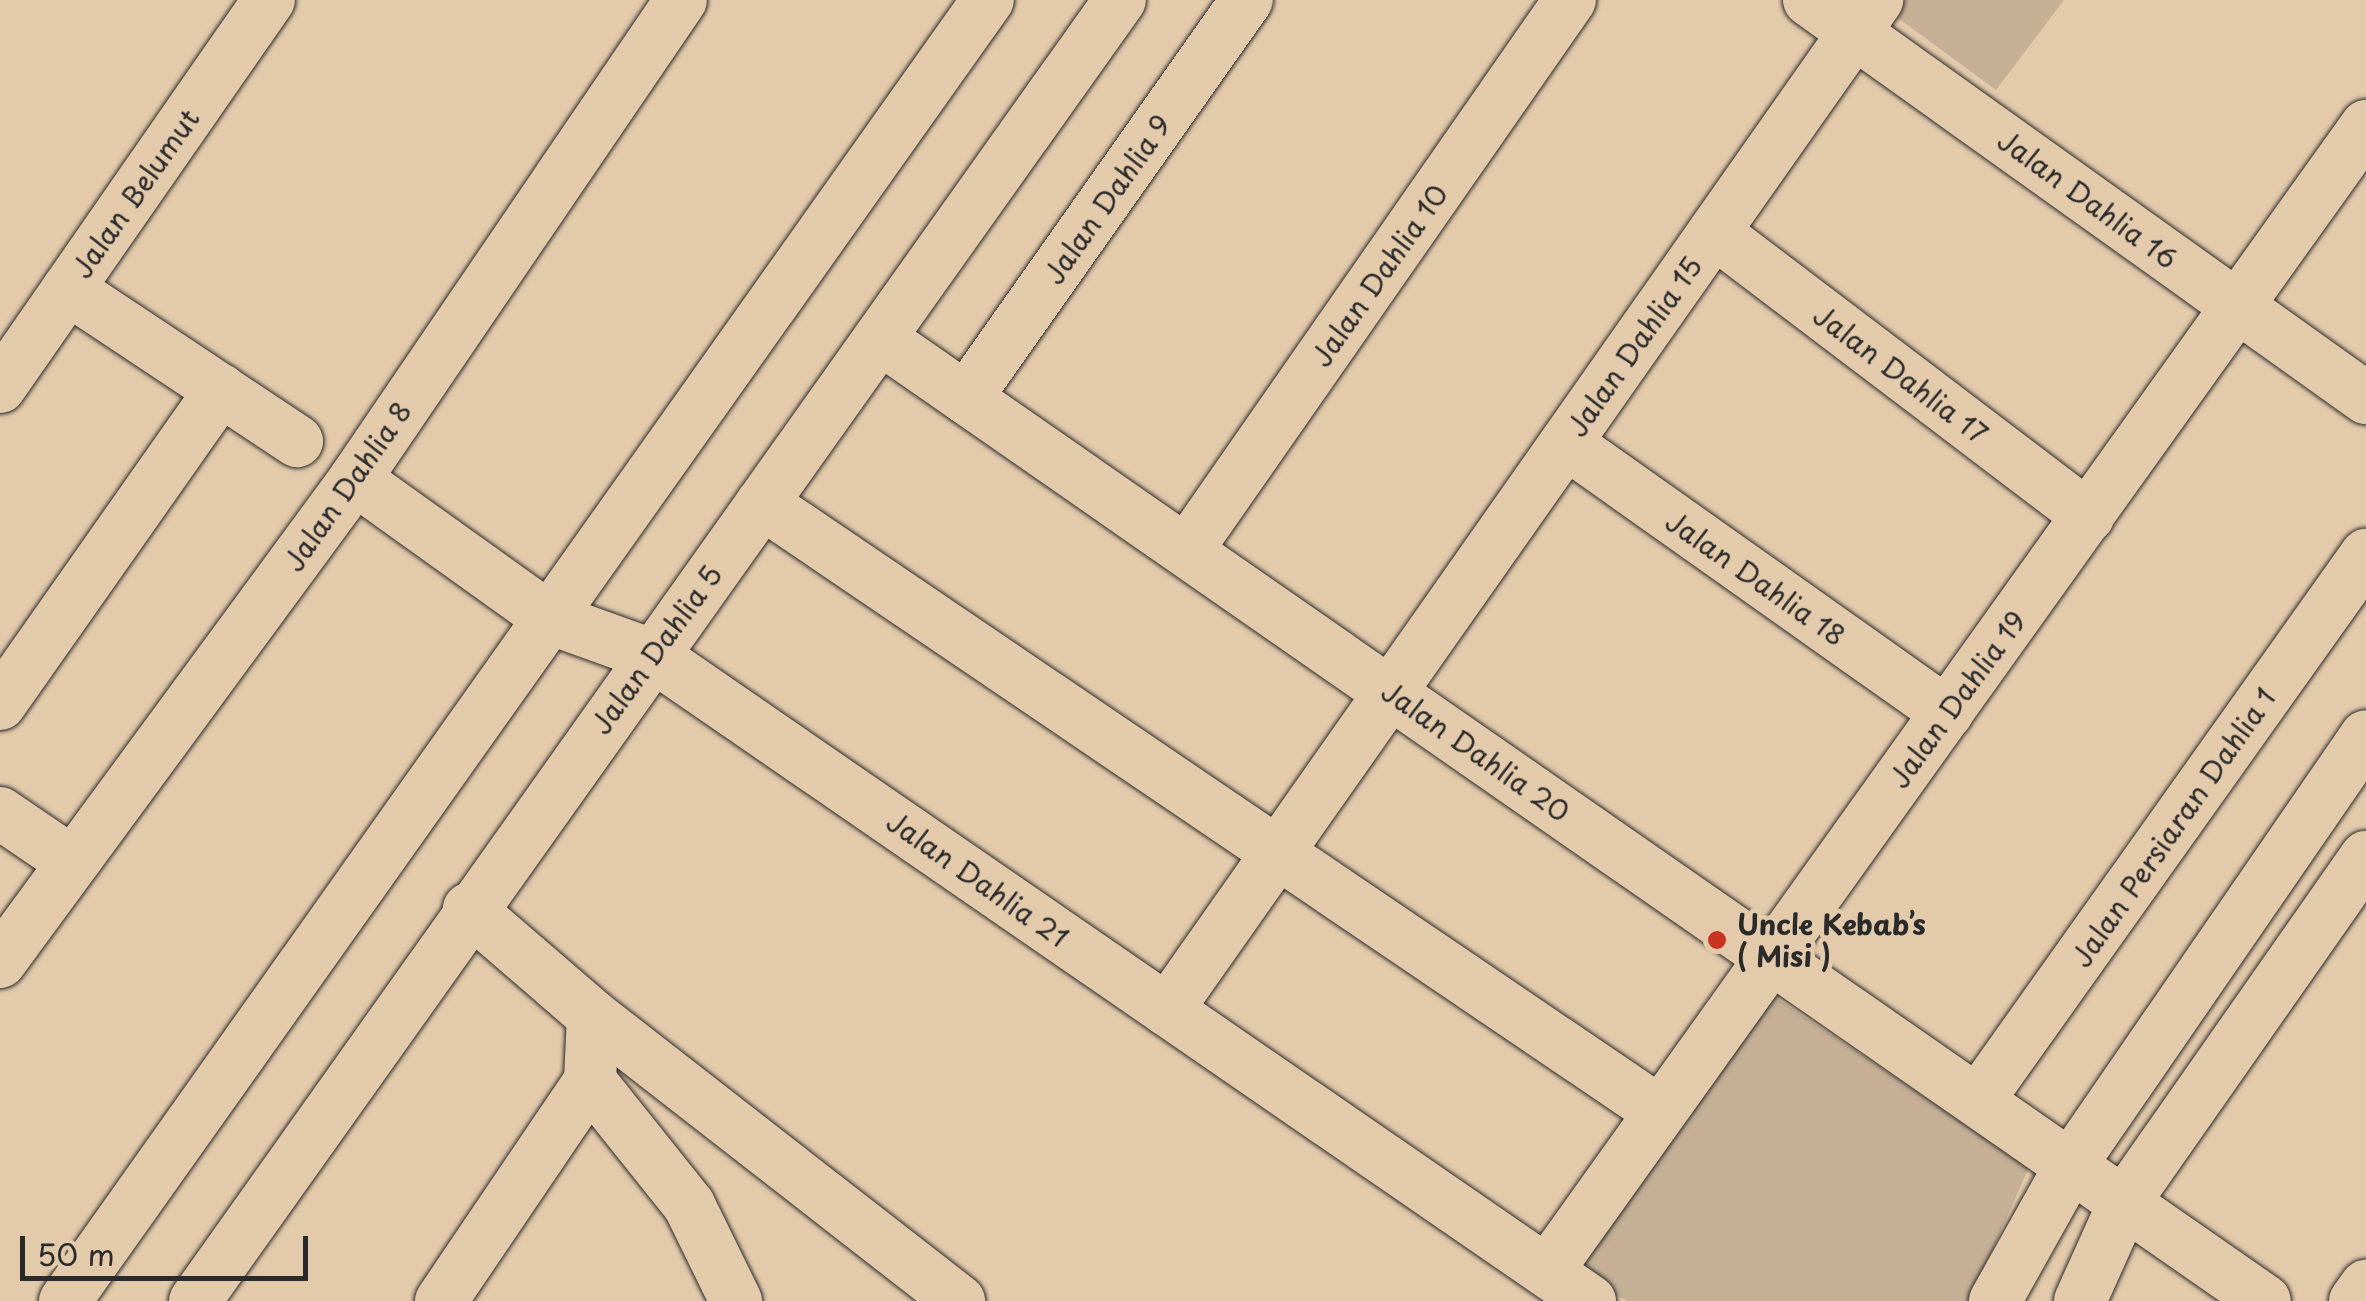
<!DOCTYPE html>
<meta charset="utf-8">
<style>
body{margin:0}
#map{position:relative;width:2366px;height:1301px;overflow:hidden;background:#e3caab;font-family:"Playpen Sans",sans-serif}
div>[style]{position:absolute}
.green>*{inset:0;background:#c5b096}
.roads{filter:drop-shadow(0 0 2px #2b2b2b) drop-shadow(0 0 2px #2b2b2b)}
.minor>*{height:52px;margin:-26px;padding:0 26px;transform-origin:26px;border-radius:26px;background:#e3caab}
.dots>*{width:28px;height:28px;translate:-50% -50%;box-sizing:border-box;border:5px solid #e3caab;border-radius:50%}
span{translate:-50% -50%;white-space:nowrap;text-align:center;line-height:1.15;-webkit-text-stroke:9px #e3caab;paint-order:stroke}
.street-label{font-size:28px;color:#2b2b2b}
.poi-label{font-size:28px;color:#2b2b2b;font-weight:700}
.left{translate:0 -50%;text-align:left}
.scale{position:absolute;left:20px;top:1236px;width:288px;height:45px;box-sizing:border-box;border:5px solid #2b2b2b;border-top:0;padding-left:12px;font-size:30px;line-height:35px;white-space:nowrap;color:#2b2b2b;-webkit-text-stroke:8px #e3caab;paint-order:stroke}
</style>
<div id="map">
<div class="green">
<i style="clip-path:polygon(1906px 0,2064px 0,1996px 90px,1894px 15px)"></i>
<i style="clip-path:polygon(1763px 989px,2029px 1167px,1970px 1301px,1628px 1301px,1586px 1281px,1573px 1256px)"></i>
</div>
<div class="roads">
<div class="minor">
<i style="left:1809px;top:0;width:685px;rotate:35.55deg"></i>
<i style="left:1714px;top:232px;width:470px;rotate:37.2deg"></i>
<i style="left:68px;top:289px;width:275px;rotate:33.6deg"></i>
<i style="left:881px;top:339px;width:1685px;rotate:34.8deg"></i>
<i style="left:0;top:387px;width:471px;rotate:-55.2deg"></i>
<i style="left:966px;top:398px;width:487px;rotate:-54.8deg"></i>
<i style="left:1566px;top:443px;width:467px;rotate:35.3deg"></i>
<i style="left:355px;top:479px;width:239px;rotate:35.6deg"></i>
<i style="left:549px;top:618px;width:109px;rotate:19.8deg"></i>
<i style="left:652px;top:655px;width:1139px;rotate:34.56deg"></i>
<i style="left:762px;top:503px;width:1085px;rotate:34.14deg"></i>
<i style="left:1187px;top:550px;width:670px;rotate:-55.15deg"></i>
<i style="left:0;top:704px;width:384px;rotate:-54.9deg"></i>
<i style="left:0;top:813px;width:87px;rotate:34.2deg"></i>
<i style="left:0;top:962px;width:599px;rotate:-53.68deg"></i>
<i style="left:355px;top:479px;width:579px;rotate:-55.76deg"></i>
<i style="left:1167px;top:1010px;width:1235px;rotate:-54.89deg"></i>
<i style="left:593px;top:1016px;width:464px;rotate:37.9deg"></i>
<i style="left:590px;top:1081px;width:159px;rotate:51.4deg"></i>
<i style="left:689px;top:1205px;width:107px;rotate:63.9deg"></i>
<i style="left:1979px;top:1099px;width:668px;rotate:-54.57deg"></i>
<i style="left:1547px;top:1271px;width:1408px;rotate:-54.42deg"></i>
<i style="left:65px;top:1301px;width:1595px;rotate:-54.65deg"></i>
<i style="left:195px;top:1301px;width:1596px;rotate:-54.59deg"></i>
<i style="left:441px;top:1301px;width:266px;rotate:-55.9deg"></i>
<i style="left:590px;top:1081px;width:65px;rotate:-87.4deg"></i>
<i style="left:593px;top:1016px;width:164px;rotate:-139.2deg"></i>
<i style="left:1995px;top:1301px;width:158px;rotate:-60.8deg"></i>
<i style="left:2072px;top:1163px;width:518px;rotate:-55.45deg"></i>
<i style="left:2080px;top:1301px;width:110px;rotate:-65.8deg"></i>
<i style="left:2125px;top:1201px;width:420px;rotate:-55deg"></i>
<i style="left:2355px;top:1301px;width:19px;rotate:-54deg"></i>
</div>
</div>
<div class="dots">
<i style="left:1717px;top:940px;background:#c8321e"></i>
</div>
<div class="street-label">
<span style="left:135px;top:193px;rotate:-55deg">Jalan Belumut</span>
<span style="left:1107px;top:199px;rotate:-55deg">Jalan Dahlia 9</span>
<span style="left:2088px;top:199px;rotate:36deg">Jalan Dahlia 16</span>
<span style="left:1379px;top:275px;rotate:-55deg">Jalan Dahlia 10</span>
<span style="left:1634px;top:346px;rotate:-55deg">Jalan Dahlia 15</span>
<span style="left:1901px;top:374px;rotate:37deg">Jalan Dahlia 17</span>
<span style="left:347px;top:486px;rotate:-55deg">Jalan Dahlia 8</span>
<span style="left:1756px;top:578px;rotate:35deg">Jalan Dahlia 18</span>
<span style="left:656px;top:649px;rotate:-54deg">Jalan Dahlia 5</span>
<span style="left:1957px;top:699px;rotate:-54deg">Jalan Dahlia 19</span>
<span style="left:1476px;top:751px;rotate:35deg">Jalan Dahlia 20</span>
<span style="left:2173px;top:827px;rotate:-55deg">Jalan Persiaran Dahlia 1</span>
<span style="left:978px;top:879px;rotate:35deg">Jalan Dahlia 21</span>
</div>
<div class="poi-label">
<span class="left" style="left:1737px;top:940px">Uncle Kebab’s<br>( Misi )</span>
</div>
<div class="scale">50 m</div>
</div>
